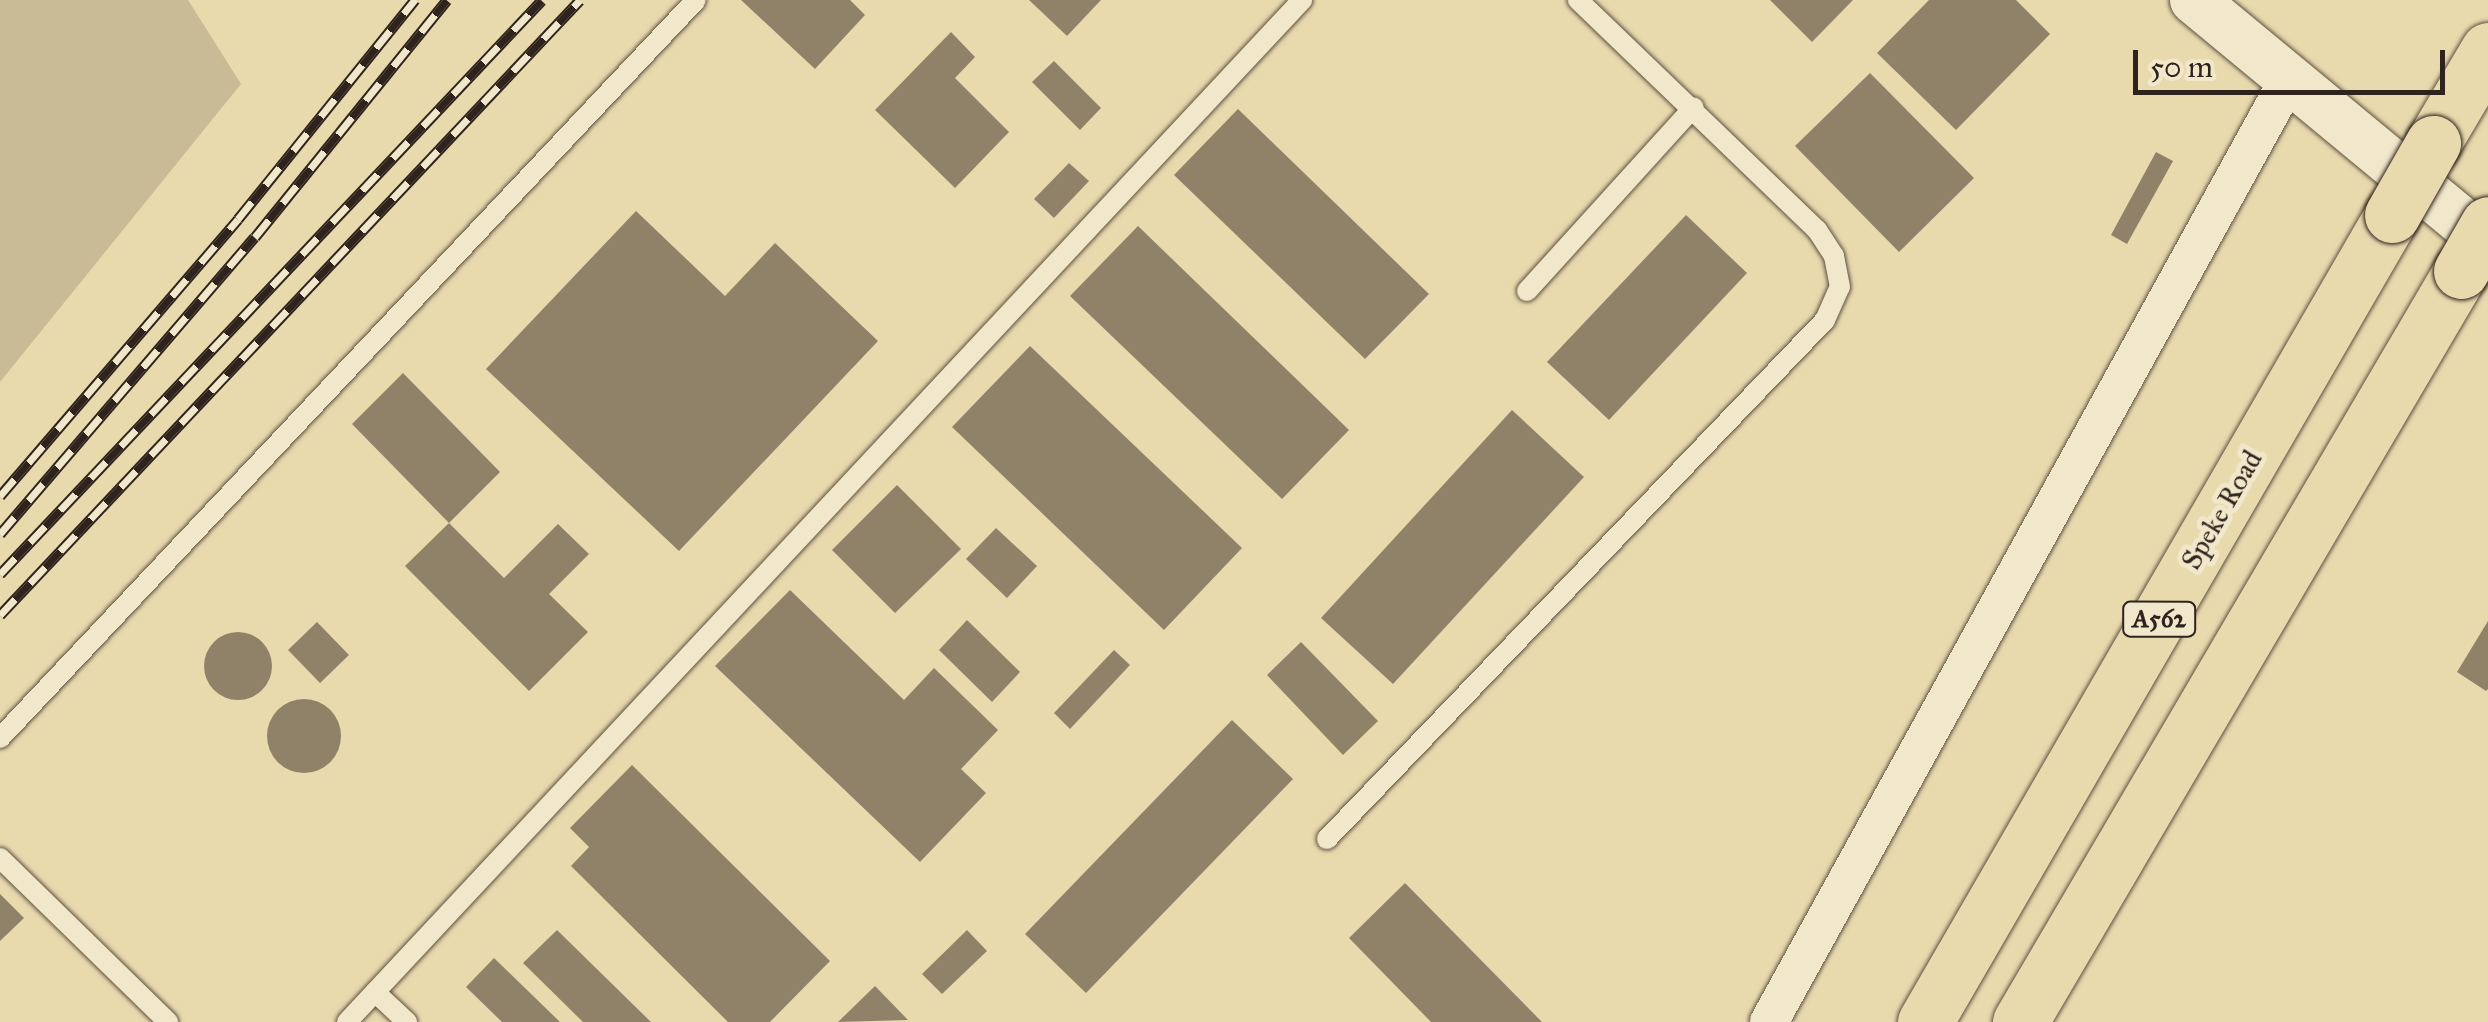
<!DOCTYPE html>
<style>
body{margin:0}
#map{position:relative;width:2488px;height:1022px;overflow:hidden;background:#e9daae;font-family:"IM FELL Great Primer",serif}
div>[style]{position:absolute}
.green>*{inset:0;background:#c9bb95}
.building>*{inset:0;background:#908268}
.round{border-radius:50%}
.roads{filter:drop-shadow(0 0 2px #5e5141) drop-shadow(0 0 2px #5e5141)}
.service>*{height:20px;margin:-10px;padding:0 10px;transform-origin:10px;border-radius:10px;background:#f1e7ca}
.minor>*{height:38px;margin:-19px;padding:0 19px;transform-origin:19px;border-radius:19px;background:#f1e7ca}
.tertiary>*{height:48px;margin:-24px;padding:0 24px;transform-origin:24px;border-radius:24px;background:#f1e7ca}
.trunk>*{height:55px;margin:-27.5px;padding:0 27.5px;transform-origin:27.5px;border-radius:27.5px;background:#e9daae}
.rail>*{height:11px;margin-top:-5.5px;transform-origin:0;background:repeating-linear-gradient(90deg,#f1e7ca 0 22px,#2f231d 0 44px);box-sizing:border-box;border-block:2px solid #2f231d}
.bridges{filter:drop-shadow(0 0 2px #2f231d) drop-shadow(0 0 2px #2f231d)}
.trunk-bridge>*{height:55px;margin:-27.5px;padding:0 27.5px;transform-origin:27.5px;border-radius:27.5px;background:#e9daae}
span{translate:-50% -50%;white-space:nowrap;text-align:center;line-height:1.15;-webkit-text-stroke:10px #f1e7ca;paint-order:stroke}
.shield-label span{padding:2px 8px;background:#f1e7ca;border:2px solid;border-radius:8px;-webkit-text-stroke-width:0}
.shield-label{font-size:25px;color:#2f231d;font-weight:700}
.street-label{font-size:28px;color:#2f231d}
.scale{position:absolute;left:2133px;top:50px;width:312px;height:45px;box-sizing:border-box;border:5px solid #2f231d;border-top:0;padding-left:12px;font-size:30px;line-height:35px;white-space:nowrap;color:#2f231d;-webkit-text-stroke:8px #f1e7ca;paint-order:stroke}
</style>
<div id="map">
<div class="green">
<i style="clip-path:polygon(0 0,188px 0,241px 84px,0 382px)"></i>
</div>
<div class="building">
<i style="clip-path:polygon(741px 0,850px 0,865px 15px,815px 69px)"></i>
<i style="clip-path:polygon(1029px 0,1101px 0,1067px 36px)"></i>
<i style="clip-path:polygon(1770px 0,1853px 0,1812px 42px)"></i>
<i style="clip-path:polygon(1929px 0,2016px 0,2050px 34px,1956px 130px,1877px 53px)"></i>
<i style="clip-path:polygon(951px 32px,975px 57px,955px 78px,1009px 132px,955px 188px,875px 110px)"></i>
<i style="clip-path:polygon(1054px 61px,1101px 108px,1080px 130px,1032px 82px)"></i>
<i style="clip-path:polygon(1870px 73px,1974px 178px,1899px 252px,1795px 146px)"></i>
<i style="clip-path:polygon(1238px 109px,1429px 294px,1365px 359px,1174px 175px)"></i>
<i style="clip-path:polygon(2156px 152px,2173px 161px,2127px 244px,2111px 235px)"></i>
<i style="clip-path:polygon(1069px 163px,1089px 181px,1054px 218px,1034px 199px)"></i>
<i style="clip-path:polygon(636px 211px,725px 296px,775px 243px,878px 341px,679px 551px,486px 369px)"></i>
<i style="clip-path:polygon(1686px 215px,1747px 273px,1609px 420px,1547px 362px)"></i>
<i style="clip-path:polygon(1138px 226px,1349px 430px,1282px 499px,1070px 296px)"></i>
<i style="clip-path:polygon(1030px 346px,1242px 548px,1164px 630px,952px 427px)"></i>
<i style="clip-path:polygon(403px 373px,500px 472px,449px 523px,352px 424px)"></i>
<i style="clip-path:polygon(1512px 410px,1584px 477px,1393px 684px,1321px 618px)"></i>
<i style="clip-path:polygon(897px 485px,961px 549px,895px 613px,832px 550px)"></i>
<i style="clip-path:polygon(449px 523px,504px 578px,558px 524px,589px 554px,549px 594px,588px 632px,529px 691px,405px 566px)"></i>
<i style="clip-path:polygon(996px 528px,1037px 566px,1007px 598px,966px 559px)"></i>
<i style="clip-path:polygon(790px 590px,904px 700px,934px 668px,998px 730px,961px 769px,986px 793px,920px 862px,715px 666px)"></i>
<i style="clip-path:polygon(967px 620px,1020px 672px,992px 702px,939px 650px)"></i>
<i style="clip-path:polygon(2488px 621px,2488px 689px,2486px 691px,2457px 672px)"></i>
<i style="clip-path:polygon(317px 622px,349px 655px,320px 683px,288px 650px)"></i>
<i class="round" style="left:204px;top:632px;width:68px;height:68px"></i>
<i style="clip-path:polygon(1301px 642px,1378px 721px,1343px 755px,1267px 675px)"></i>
<i style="clip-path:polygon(1114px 650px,1130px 665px,1070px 729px,1054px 713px)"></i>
<i class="round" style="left:267px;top:699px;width:74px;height:74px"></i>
<i style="clip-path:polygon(1232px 720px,1293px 779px,1086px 993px,1025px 934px)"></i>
<i style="clip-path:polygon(632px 765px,830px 961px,770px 1022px,728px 1022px,571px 866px,589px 847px,570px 828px)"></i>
<i style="clip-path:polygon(1405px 883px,1542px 1022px,1431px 1022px,1349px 938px)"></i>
<i style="clip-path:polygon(0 894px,24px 918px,0 941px)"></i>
<i style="clip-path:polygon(557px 930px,651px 1022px,583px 1022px,523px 963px)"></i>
<i style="clip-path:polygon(967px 930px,987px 951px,942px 994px,922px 974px)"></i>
<i style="clip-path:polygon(494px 958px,560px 1022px,502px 1022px,466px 987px)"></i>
<i style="clip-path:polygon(875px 986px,908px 1020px,838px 1022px)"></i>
</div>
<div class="roads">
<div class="service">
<i style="left:1527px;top:291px;width:248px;rotate:-47.8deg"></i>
<i style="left:0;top:738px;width:1014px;rotate:-46.68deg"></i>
<i style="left:1327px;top:839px;width:719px;rotate:-46.18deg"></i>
<i style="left:1825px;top:320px;width:36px;rotate:-66deg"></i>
<i style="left:1840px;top:287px;width:32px;rotate:-101deg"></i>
<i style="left:1834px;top:256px;width:31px;rotate:-123deg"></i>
<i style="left:1817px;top:230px;width:332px;rotate:-136.1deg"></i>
<i style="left:0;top:858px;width:235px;rotate:44.3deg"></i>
<i style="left:375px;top:992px;width:44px;rotate:43.2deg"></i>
<i style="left:347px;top:1022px;width:1399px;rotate:-46.94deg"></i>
</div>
<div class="minor">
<i style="left:1769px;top:1022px;width:1077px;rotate:-61.13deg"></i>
</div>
<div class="tertiary">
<i style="left:2194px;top:0;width:381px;rotate:39.6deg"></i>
</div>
<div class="trunk">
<i style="left:2433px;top:143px;width:108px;rotate:-59.4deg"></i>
<i style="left:1925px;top:1022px;width:932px;rotate:-59.94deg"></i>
<i style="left:2020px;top:1022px;width:871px;rotate:-59.58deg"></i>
</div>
</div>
<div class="rail">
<i style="left:0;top:496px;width:365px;rotate:-49.3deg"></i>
<i style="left:238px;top:219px;width:282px;rotate:-51.1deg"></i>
<i style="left:0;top:534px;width:391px;rotate:-49.4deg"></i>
<i style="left:255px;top:237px;width:305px;rotate:-51deg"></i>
<i style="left:0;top:574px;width:789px;rotate:-46.64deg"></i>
<i style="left:0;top:615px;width:845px;rotate:-46.68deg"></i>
</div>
<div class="bridges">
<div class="trunk-bridge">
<i style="left:2392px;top:215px;width:83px;rotate:-60.3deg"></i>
<i style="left:2461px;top:271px;width:54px;rotate:-60.1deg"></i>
</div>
</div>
<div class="shield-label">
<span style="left:2159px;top:619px">A562</span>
</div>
<div class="street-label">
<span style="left:2222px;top:510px;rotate:-60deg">Speke Road</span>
</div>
<div class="scale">50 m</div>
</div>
